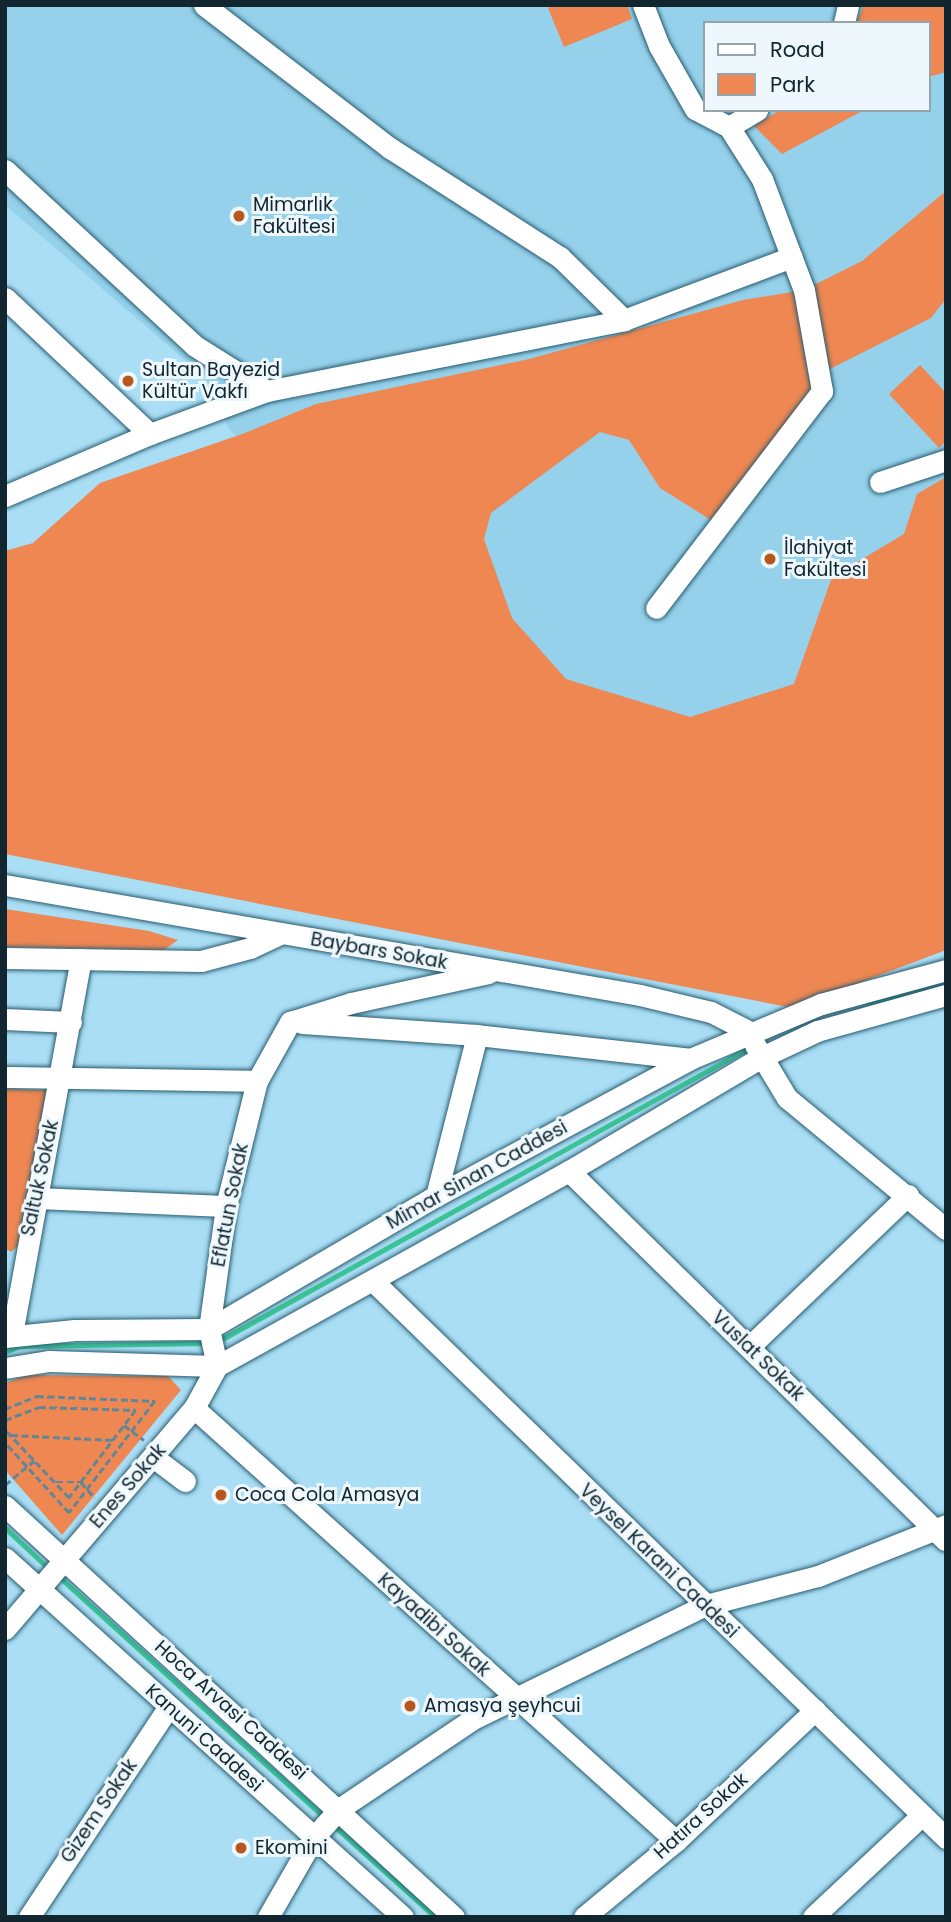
<!DOCTYPE html>
<meta charset="utf-8">
<style>
body{margin:0}
#map{position:relative;width:951px;height:1922px;overflow:hidden;background:#a9def5;font-family:Poppins,sans-serif}
div>[style]{position:absolute}
.built>*{inset:0;background:#95d1eb}
.green>*{inset:0;background:#ee8752}
.stream>*{height:5px;margin:-2.5px;padding:0 2.5px;transform-origin:2.5px;border-radius:2.5px;background:#3bc296}
.path>*{height:2.5px;margin-top:-1.25px;transform-origin:0;background:repeating-linear-gradient(90deg,#618697 0 7px,transparent 0 10.5px)}
.roads{filter:drop-shadow(0 0 2px #285b6f) drop-shadow(0 0 2px #285b6f)}
.minor>*{height:21px;margin:-10.5px;padding:0 10.5px;transform-origin:10.5px;border-radius:10.5px;background:#fff}
.dots>*{width:19px;height:19px;translate:-50% -50%;box-sizing:border-box;border:4px solid #edf7fc;border-radius:50%}
span{translate:-50% -50%;white-space:nowrap;text-align:center;line-height:1.15;-webkit-text-stroke:6px #edf7fc;paint-order:stroke}
.poi-label{font-size:19px;color:#11262f}
.left{translate:0 -50%;text-align:left}
.street-label{font-size:19px;color:#11262f}
.frame{position:absolute;inset:0;border:7px solid #11262f;pointer-events:none}
.legend{position:absolute;left:703px;top:21px;width:228px;height:91px;box-sizing:border-box;background:#edf7fc;border:2px solid #95a3aa;margin:0;padding:9px 12px;list-style:none;font-size:21px;color:#11262f}
.legend li{display:flex;align-items:center;gap:14px;height:35px}
.legend b{width:35px;border:2px solid #95a3aa}
</style>
<div id="map">
<div class="built">
<i style="clip-path:polygon(evenodd,5px 5px,946px 5px,946px 657px,632px 846px,229px 429px,205px 377px,5px 205px,5px 5px,704px 23px,928px 23px,928px 110px,704px 110px,704px 23px)"></i>
</div>
<div class="green">
<i style="clip-path:polygon(555px 5px,627px 5px,632px 19px,564px 47px,548px 8px)"></i>
<i style="clip-path:polygon(864px 5px,946px 5px,946px 72px,928px 77px,928px 23px,856px 23px)"></i>
<i style="clip-path:polygon(780px 110px,864px 110px,782px 154px,754px 126px)"></i>
<i style="clip-path:polygon(946px 191px,946px 299px,931px 318px,828px 370px,711px 520px,660px 488px,629px 440px,600px 432px,491px 513px,484px 539px,512px 618px,566px 679px,690px 717px,794px 684px,832px 577px,904px 534px,917px 494px,946px 477px,946px 950px,793px 1008px,5px 854px,5px 551px,33px 543px,100px 483px,245px 433px,316px 404px,529px 359px,743px 300px,804px 290px,862px 261px)"></i>
<i style="clip-path:polygon(920px 365px,946px 393px,946px 441px,939px 448px,889px 394px)"></i>
<i style="clip-path:polygon(5px 909px,149px 931px,178px 940px,164px 950px,5px 947px)"></i>
<i style="clip-path:polygon(5px 1089px,47px 1090px,19px 1245px,11px 1252px,5px 1248px)"></i>
<i style="clip-path:polygon(27px 1375px,168px 1376px,181px 1390px,62px 1535px,5px 1470px,5px 1383px)"></i>
</div>
<div class="stream">
<i style="left:867px;top:1002px;width:81px;rotate:-12.1deg"></i>
<i style="left:217px;top:1342px;width:609px;rotate:-28.96deg"></i>
<i style="left:5px;top:1352px;width:15px;rotate:-23deg"></i>
<i style="left:19px;top:1346px;width:188px;rotate:-0.9deg"></i>
<i style="left:5px;top:1528px;width:62px;rotate:43deg"></i>
<i style="left:58px;top:1576px;width:362px;rotate:42.2deg"></i>
<i style="left:333px;top:1825px;width:137px;rotate:42deg"></i>
</div>
<div class="path">
<i style="left:5px;top:1409px;width:35px;rotate:-22deg"></i>
<i style="left:37px;top:1396px;width:118px;rotate:2.4deg"></i>
<i style="left:155px;top:1401px;width:141px;rotate:127.5deg"></i>
<i style="left:69px;top:1513px;width:95px;rotate:-132.4deg"></i>
<i style="left:5px;top:1420px;width:36px;rotate:-21deg"></i>
<i style="left:39px;top:1407px;width:97px;rotate:1.8deg"></i>
<i style="left:136px;top:1410px;width:111px;rotate:127.3deg"></i>
<i style="left:69px;top:1498px;width:93px;rotate:-133.3deg"></i>
<i style="left:124px;top:1425px;width:25px;rotate:37deg"></i>
<i style="left:11px;top:1435px;width:102px;rotate:2.8deg"></i>
<i style="left:56px;top:1482px;width:25px"></i>
<i style="left:81px;top:1482px;width:21px;rotate:49deg"></i>
<i style="left:5px;top:1485px;width:38px;rotate:-40deg"></i>
</div>
<div class="roads">
<div class="minor">
<i style="left:204px;top:5px;width:235px;rotate:37.6deg"></i>
<i style="left:390px;top:148px;width:202px;rotate:32.7deg"></i>
<i style="left:560px;top:257px;width:90px;rotate:44.5deg"></i>
<i style="left:643px;top:5px;width:44px;rotate:68.7deg"></i>
<i style="left:659px;top:46px;width:73px;rotate:60.3deg"></i>
<i style="left:695px;top:109px;width:38px;rotate:28deg"></i>
<i style="left:729px;top:127px;width:62px;rotate:57.6deg"></i>
<i style="left:762px;top:179px;width:119px;rotate:69.3deg"></i>
<i style="left:804px;top:290px;width:103px;rotate:79.9deg"></i>
<i style="left:822px;top:391px;width:273px;rotate:127.4deg"></i>
<i style="left:844px;top:23px;width:18px;rotate:-77deg"></i>
<i style="left:729px;top:127px;width:33px;rotate:-31deg"></i>
<i style="left:5px;top:170px;width:259px;rotate:42.8deg"></i>
<i style="left:195px;top:346px;width:85px;rotate:32deg"></i>
<i style="left:267px;top:391px;width:364px;rotate:-11.2deg"></i>
<i style="left:624px;top:320px;width:179px;rotate:-20.6deg"></i>
<i style="left:5px;top:298px;width:199px;rotate:43.2deg"></i>
<i style="left:880px;top:482px;width:70px;rotate:-18.4deg"></i>
<i style="left:5px;top:496px;width:158px;rotate:-23.2deg"></i>
<i style="left:150px;top:434px;width:125px;rotate:-20.2deg"></i>
<i style="left:5px;top:885px;width:644px;rotate:9.83deg"></i>
<i style="left:640px;top:995px;width:73px;rotate:13.5deg"></i>
<i style="left:711px;top:1012px;width:42px;rotate:27.2deg"></i>
<i style="left:5px;top:958px;width:196px;rotate:0.9deg"></i>
<i style="left:201px;top:961px;width:51px;rotate:-14.9deg"></i>
<i style="left:250px;top:948px;width:33px;rotate:-25deg"></i>
<i style="left:5px;top:1019px;width:66px;rotate:2.6deg"></i>
<i style="left:302px;top:1023px;width:175px;rotate:3.9deg"></i>
<i style="left:477px;top:1035px;width:214px;rotate:6.4deg"></i>
<i style="left:755px;top:1045px;width:62px;rotate:58.9deg"></i>
<i style="left:787px;top:1098px;width:206px;rotate:39.5deg"></i>
<i style="left:5px;top:1077px;width:252px;rotate:0.9deg"></i>
<i style="left:257px;top:1081px;width:68px;rotate:-60.8deg"></i>
<i style="left:290px;top:1022px;width:64px;rotate:-17.3deg"></i>
<i style="left:351px;top:1003px;width:141px;rotate:-12.3deg"></i>
<i style="left:569px;top:1171px;width:527px;rotate:44.46deg"></i>
<i style="left:436px;top:1196px;width:166px;rotate:-75.7deg"></i>
<i style="left:36px;top:1198px;width:190px;rotate:2.4deg"></i>
<i style="left:374px;top:1282px;width:798px;rotate:44.19deg"></i>
<i style="left:12px;top:1334px;width:381px;rotate:-79.6deg"></i>
<i style="left:5px;top:1337px;width:70px;rotate:-5.7deg"></i>
<i style="left:75px;top:1330px;width:134px;rotate:-0.4deg"></i>
<i style="left:209px;top:1329px;width:263px;rotate:-30.4deg"></i>
<i style="left:436px;top:1196px;width:289px;rotate:-28.3deg"></i>
<i style="left:690px;top:1059px;width:142px;rotate:-22.8deg"></i>
<i style="left:821px;top:1004px;width:130px;rotate:-15.2deg"></i>
<i style="left:749px;top:1347px;width:220px;rotate:-43.7deg"></i>
<i style="left:5px;top:1368px;width:45px;rotate:-9deg"></i>
<i style="left:49px;top:1361px;width:168px;rotate:1.7deg"></i>
<i style="left:217px;top:1366px;width:402px;rotate:-29deg"></i>
<i style="left:569px;top:1171px;width:224px;rotate:-30.6deg"></i>
<i style="left:762px;top:1057px;width:61px;rotate:-25.3deg"></i>
<i style="left:817px;top:1031px;width:134px;rotate:-15.6deg"></i>
<i style="left:194px;top:1408px;width:648px;rotate:41.93deg"></i>
<i style="left:153px;top:1457px;width:40px;rotate:37deg"></i>
<i style="left:5px;top:1506px;width:609px;rotate:42.47deg"></i>
<i style="left:5px;top:1558px;width:536px;rotate:42.05deg"></i>
<i style="left:5px;top:1629px;width:291px;rotate:-49.5deg"></i>
<i style="left:194px;top:1408px;width:48px;rotate:-61.3deg"></i>
<i style="left:217px;top:1366px;width:38px;rotate:-102deg"></i>
<i style="left:209px;top:1329px;width:124px;rotate:-82.1deg"></i>
<i style="left:226px;top:1206px;width:129px;rotate:-76.1deg"></i>
<i style="left:29px;top:1917px;width:253px;rotate:-56.4deg"></i>
<i style="left:268px;top:1917px;width:92px;rotate:-60.1deg"></i>
<i style="left:314px;top:1837px;width:38px;rotate:-48deg"></i>
<i style="left:339px;top:1809px;width:161px;rotate:-33.9deg"></i>
<i style="left:473px;top:1719px;width:259px;rotate:-26.1deg"></i>
<i style="left:706px;top:1605px;width:116px;rotate:-14.5deg"></i>
<i style="left:818px;top:1576px;width:138px;rotate:-21.7deg"></i>
<i style="left:584px;top:1917px;width:119px;rotate:-39.6deg"></i>
<i style="left:676px;top:1841px;width:191px;rotate:-43.3deg"></i>
<i style="left:813px;top:1917px;width:149px;rotate:-43.1deg"></i>
</div>
</div>
<div class="dots">
<i style="left:239px;top:216px;background:#b9561c"></i>
<i style="left:128px;top:381px;background:#b9561c"></i>
<i style="left:770px;top:559px;background:#b9561c"></i>
<i style="left:221px;top:1495px;background:#b9561c"></i>
<i style="left:410px;top:1706px;background:#b9561c"></i>
<i style="left:241px;top:1848px;background:#b9561c"></i>
</div>
<div class="poi-label">
<span class="left" style="left:253px;top:216px">Mimarlık<br>Fakültesi</span>
<span class="left" style="left:142px;top:381px">Sultan Bayezid<br>Kültür Vakfı</span>
<span class="left" style="left:784px;top:559px">İlahiyat<br>Fakültesi</span>
<span class="left" style="left:235px;top:1495px">Coca Cola Amasya</span>
<span class="left" style="left:424px;top:1706px">Amasya şeyhcui</span>
<span class="left" style="left:255px;top:1848px">Ekomini</span>
</div>
<div class="street-label">
<span style="left:379px;top:951px;rotate:10deg">Baybars Sokak</span>
<span style="left:477px;top:1175px;rotate:-29deg">Mimar Sinan Caddesi</span>
<span style="left:40px;top:1178px;rotate:-78deg">Saltuk Sokak</span>
<span style="left:230px;top:1205px;rotate:-79deg">Eflatun Sokak</span>
<span style="left:758px;top:1356px;rotate:44deg">Vuslat Sokak</span>
<span style="left:128px;top:1486px;rotate:-49deg">Enes Sokak</span>
<span style="left:659px;top:1561px;rotate:44deg">Veysel Karani Caddesi</span>
<span style="left:434px;top:1625px;rotate:42deg">Kayadibi Sokak</span>
<span style="left:231px;top:1710px;rotate:42deg">Hoca Arvasi Caddesi</span>
<span style="left:204px;top:1738px;rotate:42deg">Kanuni Caddesi</span>
<span style="left:99px;top:1811px;rotate:-56deg">Gizem Sokak</span>
<span style="left:701px;top:1816px;rotate:-42deg">Hatıra Sokak</span>
</div>
<div class="frame"></div>
<ul class="legend">
<li><b style="height:9px;background:#fff"></b>Road</li>
<li><b style="height:19px;background:#ee8752"></b>Park</li>
</ul>
</div>
